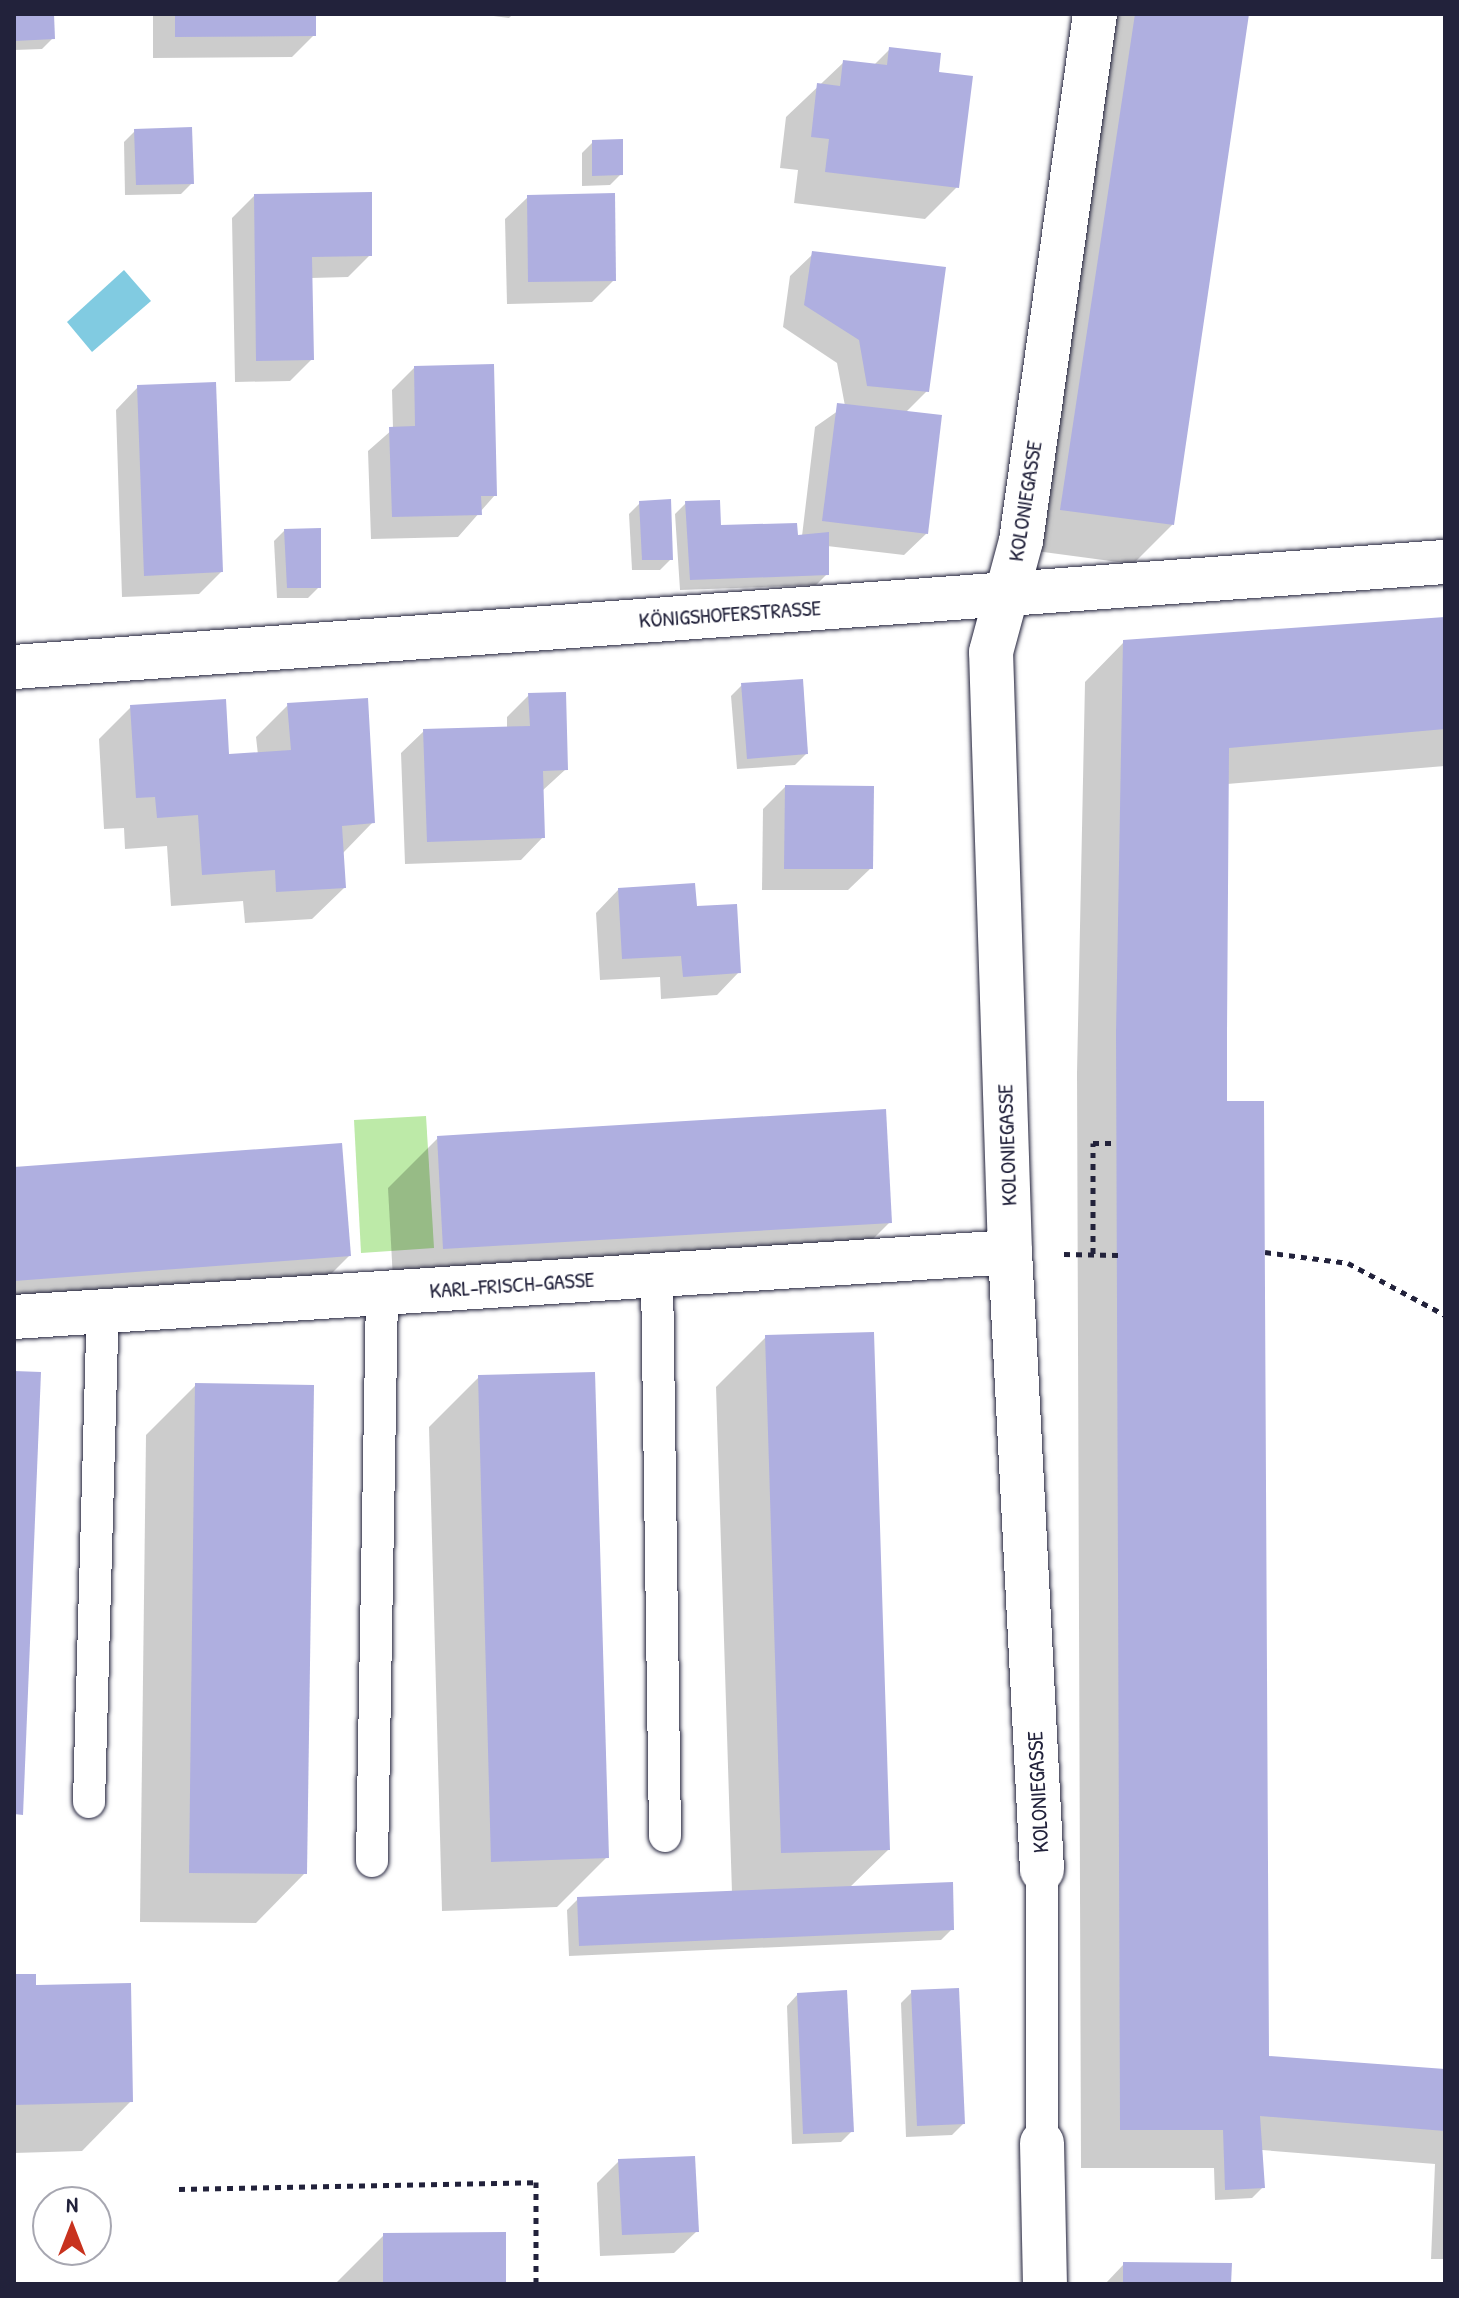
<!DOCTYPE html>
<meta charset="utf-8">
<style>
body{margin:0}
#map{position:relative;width:1459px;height:2298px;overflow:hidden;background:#fff;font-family:"Patrick Hand",sans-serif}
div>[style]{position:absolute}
.green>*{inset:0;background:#bdeaa8}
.water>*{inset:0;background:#81cbe1}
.shadow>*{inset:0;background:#0003}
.building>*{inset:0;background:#afafe0}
.path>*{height:5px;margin-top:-2.5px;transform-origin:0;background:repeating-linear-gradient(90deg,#22223b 0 6px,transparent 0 12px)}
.roads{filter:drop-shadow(0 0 2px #22223b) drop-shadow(0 0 2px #22223b)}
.lane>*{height:32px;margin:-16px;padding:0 16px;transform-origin:16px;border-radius:16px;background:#fff}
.street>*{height:44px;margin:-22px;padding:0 22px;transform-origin:22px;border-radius:22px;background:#fff}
span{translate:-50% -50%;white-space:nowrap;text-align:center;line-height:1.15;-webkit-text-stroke:7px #fff;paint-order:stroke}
.street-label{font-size:22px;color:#22223b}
.frame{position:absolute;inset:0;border:16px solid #22223b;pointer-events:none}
.north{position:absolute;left:32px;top:2186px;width:80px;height:80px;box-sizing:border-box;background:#fff;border:2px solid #a7a7b1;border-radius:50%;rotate:0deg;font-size:22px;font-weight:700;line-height:32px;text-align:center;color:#22223b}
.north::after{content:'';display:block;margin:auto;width:28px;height:36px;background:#c8321e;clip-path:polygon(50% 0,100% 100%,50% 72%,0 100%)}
</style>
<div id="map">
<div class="green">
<i style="clip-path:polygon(426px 1116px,434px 1248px,361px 1253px,354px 1120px)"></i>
</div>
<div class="water">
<i style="clip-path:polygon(124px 270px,151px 301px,92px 352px,67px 322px)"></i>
</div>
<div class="shadow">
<i style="clip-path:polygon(14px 14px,52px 14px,53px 38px,42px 49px,14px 50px)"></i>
<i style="clip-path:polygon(153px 14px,314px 14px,314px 35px,292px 57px,153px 58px)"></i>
<i style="clip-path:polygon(478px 14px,513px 14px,509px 18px)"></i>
<i style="clip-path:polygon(1103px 14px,1247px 14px,1172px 525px,1133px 564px,1021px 549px)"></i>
<i style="clip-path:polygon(890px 49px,937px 73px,957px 187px,925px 219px,794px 203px,798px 170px,780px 168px,786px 117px,844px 62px,873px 66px)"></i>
<i style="clip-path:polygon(135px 131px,192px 183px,181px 194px,125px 195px,124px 142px)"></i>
<i style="clip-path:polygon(593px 142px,621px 174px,610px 185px,582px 186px,582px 153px)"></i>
<i style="clip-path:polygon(254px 196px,370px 255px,348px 277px,311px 278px,312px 359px,290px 381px,235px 382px,232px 218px)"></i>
<i style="clip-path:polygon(528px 197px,614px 280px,592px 302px,507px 304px,505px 219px)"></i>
<i style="clip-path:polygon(813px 254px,927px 391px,905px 413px,927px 533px,904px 555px,827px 546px,827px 574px,816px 585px,680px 590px,675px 514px,686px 503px,719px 528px,802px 536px,815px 427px,845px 406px,837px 363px,783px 327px,790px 276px)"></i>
<i style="clip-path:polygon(414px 368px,495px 495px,458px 537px,371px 539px,368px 451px,393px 429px,392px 390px)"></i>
<i style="clip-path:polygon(138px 387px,221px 572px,199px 594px,122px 597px,116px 410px)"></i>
<i style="clip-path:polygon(640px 503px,671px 559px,660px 570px,632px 570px,629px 514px)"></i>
<i style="clip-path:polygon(285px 530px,319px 587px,308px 598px,277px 598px,274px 541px)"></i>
<i style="clip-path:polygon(1445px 618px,1445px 766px,1227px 784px,1225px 1103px,1264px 2058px,1445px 2071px,1445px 2259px,1431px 2259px,1435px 2164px,1262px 2150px,1263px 2187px,1252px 2198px,1215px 2200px,1214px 2168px,1081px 2168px,1077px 1073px,1085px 682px,1124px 642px)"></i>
<i style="clip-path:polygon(742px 685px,806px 754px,795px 765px,737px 769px,731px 696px)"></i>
<i style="clip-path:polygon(529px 695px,566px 769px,542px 791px,543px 837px,521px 860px,405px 864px,401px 753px,424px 731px,507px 728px,507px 717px)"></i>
<i style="clip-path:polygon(288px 705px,373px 822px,342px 854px,344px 888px,312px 919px,245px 923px,243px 901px,171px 906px,167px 846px,125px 849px,124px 828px,104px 829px,99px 739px,131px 707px,227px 757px,258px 755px,256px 737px)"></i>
<i style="clip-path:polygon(785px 787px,871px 868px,848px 890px,762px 890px,763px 809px)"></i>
<i style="clip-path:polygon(618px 890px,695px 908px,739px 972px,717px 995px,661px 999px,660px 977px,600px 980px,596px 913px)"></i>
<i style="clip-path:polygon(438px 1138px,890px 1222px,840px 1272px,394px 1298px,388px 1188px)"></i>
<i style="clip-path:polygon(14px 1169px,349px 1256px,299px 1306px,14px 1327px)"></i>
<i style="clip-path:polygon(766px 1337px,888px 1850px,849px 1888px,952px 1929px,941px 1940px,569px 1956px,567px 1910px,578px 1899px,732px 1893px,716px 1387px)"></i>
<i style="clip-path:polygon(479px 1377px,607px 1857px,557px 1907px,442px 1911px,429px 1427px)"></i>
<i style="clip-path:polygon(196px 1385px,305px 1873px,256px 1923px,140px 1922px,146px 1435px)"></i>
<i style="clip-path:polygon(14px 1976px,34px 1987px,131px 2101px,82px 2151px,14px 2153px)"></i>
<i style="clip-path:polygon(912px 1992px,963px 2124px,952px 2135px,906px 2137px,901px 2003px)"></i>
<i style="clip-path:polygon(798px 1994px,852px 2131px,841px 2142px,792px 2144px,787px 2006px)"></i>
<i style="clip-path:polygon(619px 2161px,697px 2231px,674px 2253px,600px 2256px,597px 2183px)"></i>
<i style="clip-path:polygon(384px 2235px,504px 2284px,335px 2284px)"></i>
<i style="clip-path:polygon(1124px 2264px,1229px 2284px,1105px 2284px)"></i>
</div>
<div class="building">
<i style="clip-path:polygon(14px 14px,54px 14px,55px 39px,14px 41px)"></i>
<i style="clip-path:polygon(175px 14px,316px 14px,316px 36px,175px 37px)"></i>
<i style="clip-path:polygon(1135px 14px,1249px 14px,1174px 525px,1060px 510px)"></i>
<i style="clip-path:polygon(889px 47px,941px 53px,939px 72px,973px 76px,959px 188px,825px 172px,829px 139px,811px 137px,817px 83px,840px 86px,843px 60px,887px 65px)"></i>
<i style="clip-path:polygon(192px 127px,194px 184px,136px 185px,134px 129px)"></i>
<i style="clip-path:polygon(623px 139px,623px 175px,592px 176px,592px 140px)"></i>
<i style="clip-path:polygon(372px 192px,372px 256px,312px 257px,314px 360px,256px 361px,254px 194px)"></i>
<i style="clip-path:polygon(615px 193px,616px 281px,528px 282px,527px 195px)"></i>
<i style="clip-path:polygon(812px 251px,946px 267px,929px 392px,867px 386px,859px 340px,804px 305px)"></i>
<i style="clip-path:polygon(494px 364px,497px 496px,481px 496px,482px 515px,392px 517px,389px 427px,415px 426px,414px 366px)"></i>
<i style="clip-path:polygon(216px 382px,223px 572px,144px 576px,137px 385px)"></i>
<i style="clip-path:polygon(837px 403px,942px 415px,928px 534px,822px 521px)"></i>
<i style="clip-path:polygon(671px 499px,673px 560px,642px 560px,639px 501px)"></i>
<i style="clip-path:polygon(720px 500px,721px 525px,797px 523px,798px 535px,829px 532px,829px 575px,690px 580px,685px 501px)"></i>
<i style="clip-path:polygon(321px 528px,321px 588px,287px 588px,284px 529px)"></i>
<i style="clip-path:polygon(1445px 617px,1445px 729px,1229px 748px,1227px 1033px,1227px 1101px,1264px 1101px,1269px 2056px,1445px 2069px,1445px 2131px,1260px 2116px,1265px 2188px,1225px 2190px,1223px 2130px,1120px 2130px,1116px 1033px,1123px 640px)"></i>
<i style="clip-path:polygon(803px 679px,808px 754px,747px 759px,741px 683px)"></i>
<i style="clip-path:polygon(566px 692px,568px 770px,543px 771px,545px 838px,427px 842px,423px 729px,530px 726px,528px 693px)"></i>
<i style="clip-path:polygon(368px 698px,375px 823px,342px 826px,346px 888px,276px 892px,275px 870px,202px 875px,198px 815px,157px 818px,155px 797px,136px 798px,130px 705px,226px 699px,229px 754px,291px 750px,287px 703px)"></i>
<i style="clip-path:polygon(785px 785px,874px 786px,873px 869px,784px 869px)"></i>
<i style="clip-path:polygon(695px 883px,697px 906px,737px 904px,741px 973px,683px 977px,681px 956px,622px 959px,618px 888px)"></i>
<i style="clip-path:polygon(886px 1109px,892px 1223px,443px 1249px,437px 1136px)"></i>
<i style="clip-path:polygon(342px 1143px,351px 1256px,14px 1281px,14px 1167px)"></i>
<i style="clip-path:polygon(874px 1332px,890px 1850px,781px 1853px,765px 1335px)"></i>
<i style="clip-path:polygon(14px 1371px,41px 1372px,23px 1815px,14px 1814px)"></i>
<i style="clip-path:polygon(595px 1372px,609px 1858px,491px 1862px,478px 1375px)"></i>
<i style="clip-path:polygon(195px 1383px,314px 1385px,307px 1874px,189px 1873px)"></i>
<i style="clip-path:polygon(953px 1882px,954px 1930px,579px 1946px,577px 1897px)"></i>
<i style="clip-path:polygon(14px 1974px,36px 1974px,36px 1985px,131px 1983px,133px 2102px,14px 2105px)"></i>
<i style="clip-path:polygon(959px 1988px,965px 2124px,917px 2126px,911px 1990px)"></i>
<i style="clip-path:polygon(847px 1990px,854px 2132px,803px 2134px,797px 1993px)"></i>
<i style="clip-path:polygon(695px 2156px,699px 2232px,622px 2235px,618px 2159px)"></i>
<i style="clip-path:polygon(506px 2232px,506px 2284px,383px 2284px,383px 2233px)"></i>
<i style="clip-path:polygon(1123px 2262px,1232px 2263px,1231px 2284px,1123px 2284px)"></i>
</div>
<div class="path">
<i style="left:1265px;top:1252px;width:84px;rotate:7.5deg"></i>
<i style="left:1348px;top:1263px;width:110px;rotate:28.2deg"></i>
<i style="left:1064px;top:1254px;width:54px;rotate:1.1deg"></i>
<i style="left:1093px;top:1254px;width:111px;rotate:-90deg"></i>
<i style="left:1093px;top:1143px;width:24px"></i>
<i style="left:179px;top:2189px;width:357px;rotate:-1.1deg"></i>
<i style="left:536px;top:2182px;width:102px;rotate:90deg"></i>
</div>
<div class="roads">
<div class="lane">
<i style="left:657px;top:1275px;width:561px;rotate:89.18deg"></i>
<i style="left:89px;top:1802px;width:491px;rotate:-88.4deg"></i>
<i style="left:372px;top:1861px;width:568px;rotate:-88.99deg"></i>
<i style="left:1042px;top:1870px;width:273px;rotate:90deg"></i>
</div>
<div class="street">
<i style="left:14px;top:667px;width:1435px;rotate:-4.2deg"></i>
<i style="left:14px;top:1317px;width:998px;rotate:-3.73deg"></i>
<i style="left:1042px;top:1870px;width:619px;rotate:-92.96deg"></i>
<i style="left:1010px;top:1252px;width:600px;rotate:-91.81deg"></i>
<i style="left:991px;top:652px;width:115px;rotate:-74.9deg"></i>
<i style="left:1021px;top:541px;width:532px;rotate:-82.01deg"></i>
<i style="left:1042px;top:2143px;width:141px;rotate:88.8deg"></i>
</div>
</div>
<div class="street-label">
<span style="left:1025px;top:501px;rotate:-81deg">KOLONIEGASSE</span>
<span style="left:730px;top:614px;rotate:-4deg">KÖNIGSHOFERSTRASSE</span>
<span style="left:1007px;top:1145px;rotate:-92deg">KOLONIEGASSE</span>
<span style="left:512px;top:1285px;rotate:-4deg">KARL-FRISCH-GASSE</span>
<span style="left:1038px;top:1792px;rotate:-93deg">KOLONIEGASSE</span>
</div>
<div class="frame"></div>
<div class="north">N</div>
</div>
